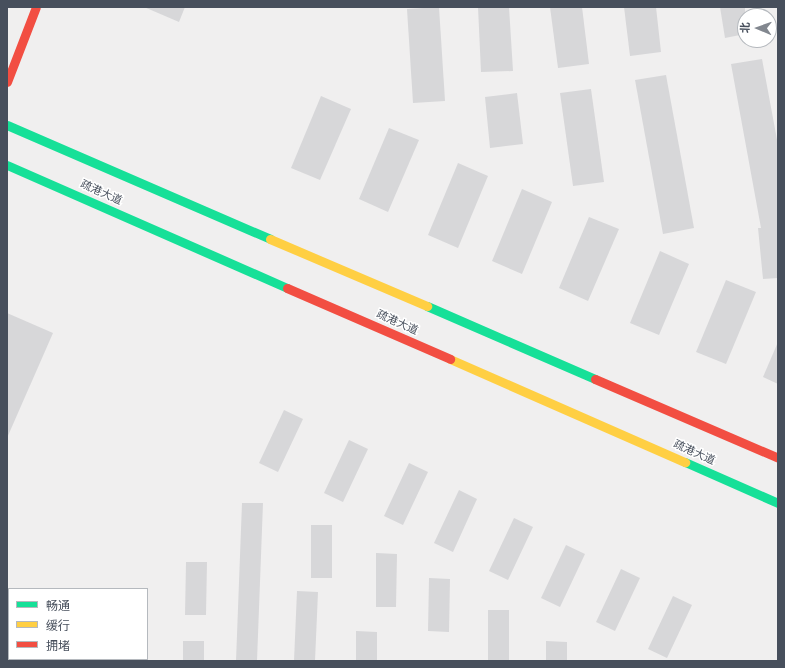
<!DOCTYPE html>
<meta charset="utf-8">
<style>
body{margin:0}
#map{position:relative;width:785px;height:668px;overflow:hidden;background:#f0efef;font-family:"Fira Sans Condensed","Noto Sans SC",sans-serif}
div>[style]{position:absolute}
.building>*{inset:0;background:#d7d7d9}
.fast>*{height:9px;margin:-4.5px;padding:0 4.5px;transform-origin:4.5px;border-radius:4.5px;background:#16e098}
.slow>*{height:9px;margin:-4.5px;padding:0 4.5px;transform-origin:4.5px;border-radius:4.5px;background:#ffcf43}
.jam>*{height:9px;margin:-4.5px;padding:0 4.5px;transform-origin:4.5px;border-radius:4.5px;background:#f24e42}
span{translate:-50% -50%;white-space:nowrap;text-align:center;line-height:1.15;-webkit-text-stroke:3px #fff;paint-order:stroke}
.street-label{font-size:11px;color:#474f5c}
.frame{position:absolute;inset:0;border:8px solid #474f5c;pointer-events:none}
.legend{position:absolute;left:8px;top:588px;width:140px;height:72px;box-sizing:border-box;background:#fff;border:1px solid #b5b9be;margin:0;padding:5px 7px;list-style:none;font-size:12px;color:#474f5c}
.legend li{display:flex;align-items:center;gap:8px;height:20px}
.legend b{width:20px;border:1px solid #b5b9be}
.north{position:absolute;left:737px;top:8px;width:40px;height:40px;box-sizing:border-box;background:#fff;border:1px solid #b5b9be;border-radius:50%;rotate:272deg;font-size:11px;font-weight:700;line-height:16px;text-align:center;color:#474f5c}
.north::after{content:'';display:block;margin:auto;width:14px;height:18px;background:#82878f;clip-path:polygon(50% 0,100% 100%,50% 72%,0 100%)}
</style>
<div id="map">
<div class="building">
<i style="clip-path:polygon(144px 7px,185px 7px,179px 22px)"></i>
<i style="clip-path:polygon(439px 7px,445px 101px,413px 103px,407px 9px)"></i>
<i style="clip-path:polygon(478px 7px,509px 7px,513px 71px,481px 72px)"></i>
<i style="clip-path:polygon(550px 7px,582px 7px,589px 64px,558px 68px)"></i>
<i style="clip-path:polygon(624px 7px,656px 7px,661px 52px,630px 56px)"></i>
<i style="clip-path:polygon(720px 7px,745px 7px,745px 34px,725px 38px)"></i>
<i style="clip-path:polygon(762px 59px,778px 145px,778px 278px,763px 279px,758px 228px,761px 228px,731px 64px)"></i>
<i style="clip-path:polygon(666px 75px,694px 228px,663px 234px,635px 80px)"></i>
<i style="clip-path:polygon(591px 89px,604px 182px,573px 186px,560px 93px)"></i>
<i style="clip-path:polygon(517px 93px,523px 144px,490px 148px,485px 97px)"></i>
<i style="clip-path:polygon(321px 96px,351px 109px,320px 180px,291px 168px)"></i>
<i style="clip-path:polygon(389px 128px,419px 140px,388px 212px,359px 199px)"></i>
<i style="clip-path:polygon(458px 163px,488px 176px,458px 248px,428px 235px)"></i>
<i style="clip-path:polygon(522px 189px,552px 202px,522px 274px,492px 261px)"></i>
<i style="clip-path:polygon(589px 217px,619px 229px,588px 301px,559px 288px)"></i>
<i style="clip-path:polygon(660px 251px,689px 264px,659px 335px,630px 323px)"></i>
<i style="clip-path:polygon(726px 280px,756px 292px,726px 364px,696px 352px)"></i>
<i style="clip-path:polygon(7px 313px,53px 333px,7px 438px)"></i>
<i style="clip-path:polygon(778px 342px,778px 384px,763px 377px)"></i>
<i style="clip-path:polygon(284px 410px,303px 419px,278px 472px,259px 463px)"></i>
<i style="clip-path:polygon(349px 440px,368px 449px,343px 502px,324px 493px)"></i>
<i style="clip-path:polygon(409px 463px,428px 472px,403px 525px,384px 516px)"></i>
<i style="clip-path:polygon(459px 490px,477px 499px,453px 552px,434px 543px)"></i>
<i style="clip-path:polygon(242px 503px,263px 503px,257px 661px,236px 661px)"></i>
<i style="clip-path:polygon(514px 518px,533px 527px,508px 580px,489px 571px)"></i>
<i style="clip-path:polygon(311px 525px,332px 525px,332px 578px,311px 578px)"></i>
<i style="clip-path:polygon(566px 545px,585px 554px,560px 607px,541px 598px)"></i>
<i style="clip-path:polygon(376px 553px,397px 554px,396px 607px,376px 607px)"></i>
<i style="clip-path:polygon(186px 562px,207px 562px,206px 615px,185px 615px)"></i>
<i style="clip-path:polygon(621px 569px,640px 578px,615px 631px,596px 622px)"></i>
<i style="clip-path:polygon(429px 578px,450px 579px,449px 632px,428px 631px)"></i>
<i style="clip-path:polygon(297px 591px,318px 592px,315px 661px,294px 661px)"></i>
<i style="clip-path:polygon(673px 596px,692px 605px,667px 658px,648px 649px)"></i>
<i style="clip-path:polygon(488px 610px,509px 610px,509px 661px,488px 661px)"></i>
<i style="clip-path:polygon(356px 631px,377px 632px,377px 661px,356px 661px)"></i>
<i style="clip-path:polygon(183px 641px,204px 641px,204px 661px,183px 661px)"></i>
<i style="clip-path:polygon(546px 641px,567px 642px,567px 661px,546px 661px)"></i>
</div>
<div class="fast">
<i style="left:7px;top:125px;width:287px;rotate:23.4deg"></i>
<i style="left:7px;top:165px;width:306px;rotate:23.7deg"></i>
<i style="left:427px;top:306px;width:183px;rotate:23.5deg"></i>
<i style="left:685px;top:462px;width:102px;rotate:23.8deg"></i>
</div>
<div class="slow">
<i style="left:270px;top:239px;width:171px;rotate:23.1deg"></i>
<i style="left:450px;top:359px;width:257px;rotate:23.7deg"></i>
</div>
<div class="jam">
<i style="left:7px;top:82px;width:80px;rotate:-68.9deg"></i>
<i style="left:287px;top:288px;width:178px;rotate:23.5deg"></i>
<i style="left:595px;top:379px;width:199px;rotate:23.3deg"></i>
</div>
<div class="street-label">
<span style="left:101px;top:193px;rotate:24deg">疏港大道</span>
<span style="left:397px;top:323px;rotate:24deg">疏港大道</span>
<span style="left:694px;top:453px;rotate:24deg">疏港大道</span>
</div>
<div class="frame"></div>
<ul class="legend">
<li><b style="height:5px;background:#16e098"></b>畅通</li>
<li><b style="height:5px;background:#ffcf43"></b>缓行</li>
<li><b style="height:5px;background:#f24e42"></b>拥堵</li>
</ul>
<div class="north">北</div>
</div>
